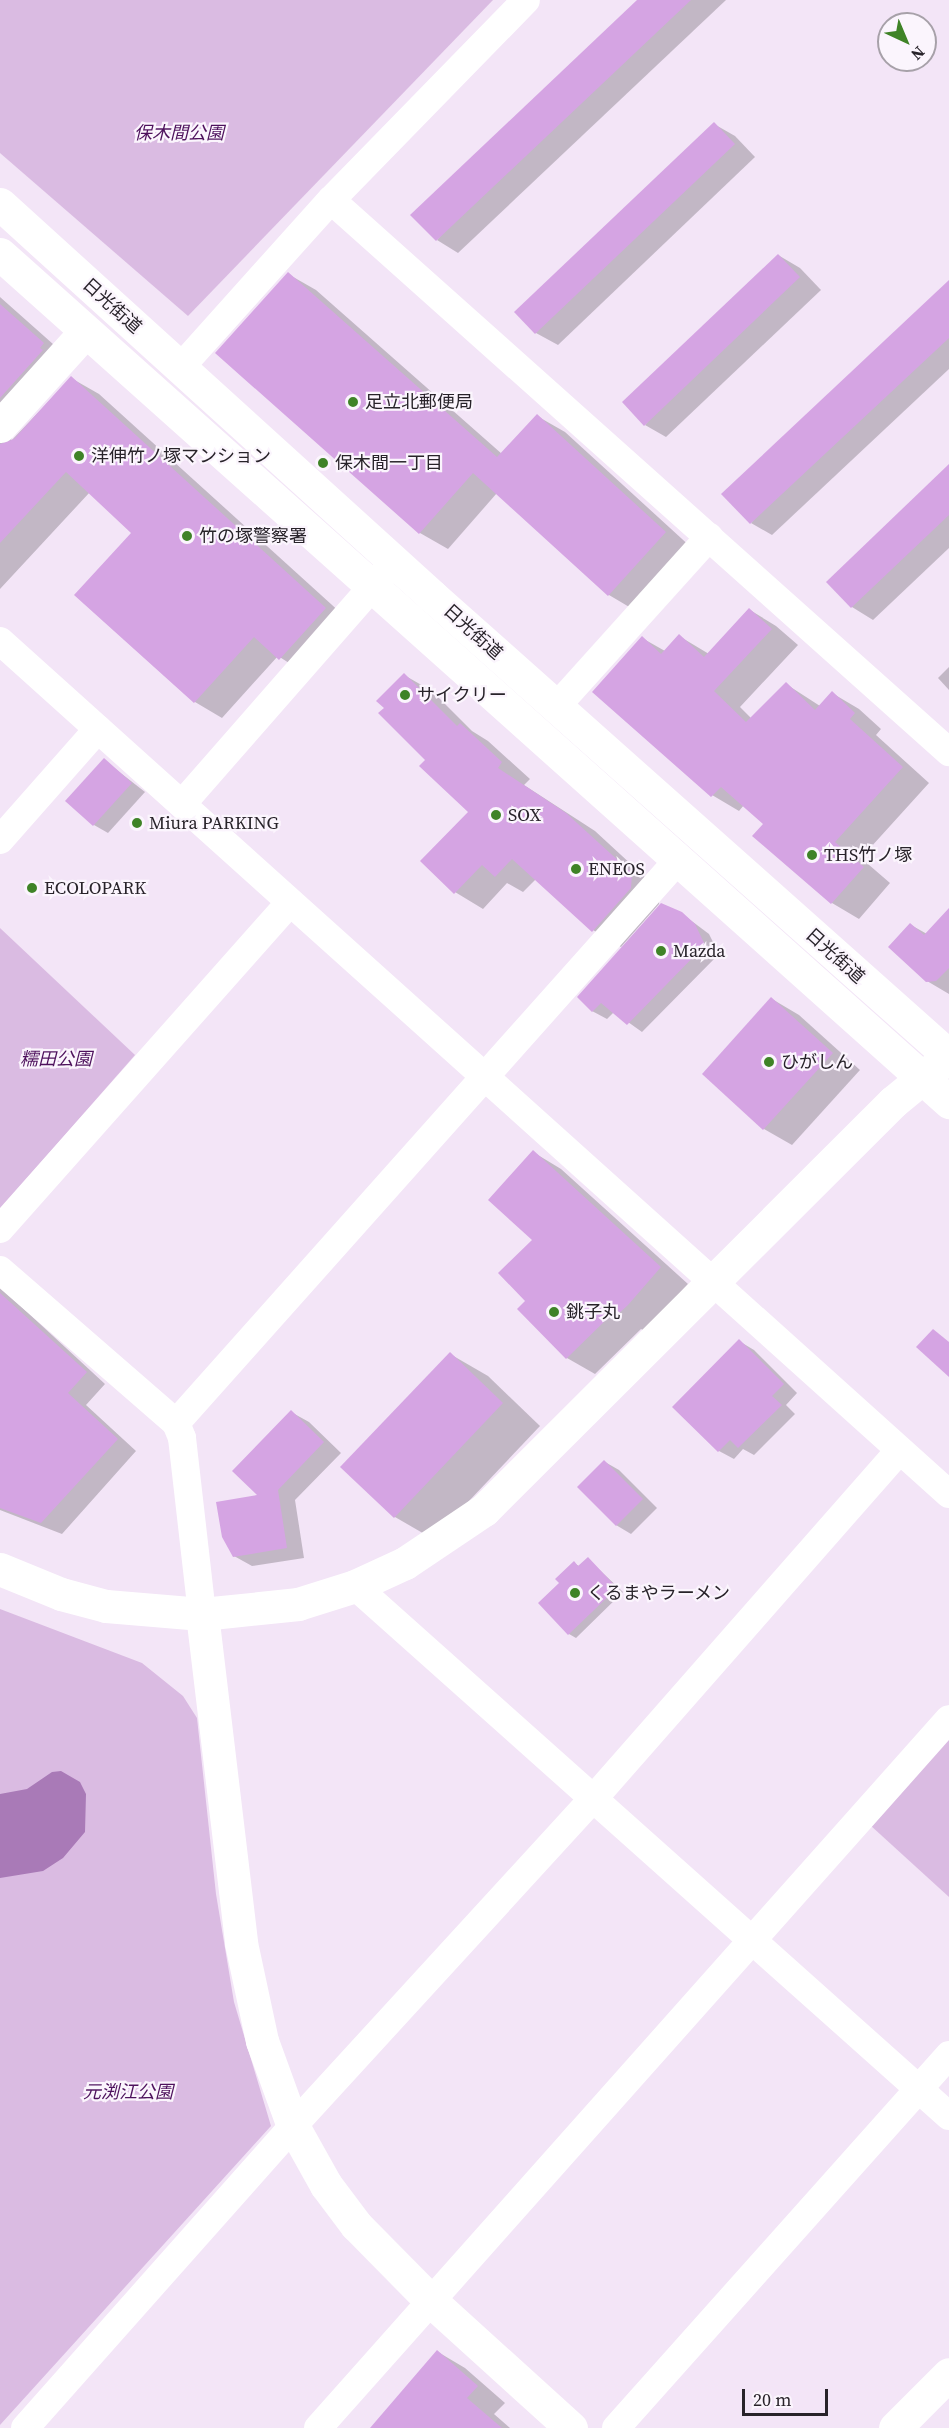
<!DOCTYPE html>
<meta charset="utf-8">
<style>
body{margin:0}
#map{position:relative;width:949px;height:2428px;overflow:hidden;background:#f3e5f7;font-family:"Source Serif 4","Noto Sans JP",serif}
div>[style]{position:absolute}
.green>*{inset:0;background:#dabbe2}
.water>*{inset:0;background:#a97ab7}
.shadow>*{inset:0;background:#0003}
.building>*{inset:0;background:#d5a4e3}
.minor>*{height:28px;margin:-14px;padding:0 14px;transform-origin:14px;border-radius:14px;background:#fff}
.tertiary>*{height:33px;margin:-16.5px;padding:0 16.5px;transform-origin:16.5px;border-radius:16.5px;background:#fff}
.trunk>*{height:33px;margin:-16.5px;padding:0 16.5px;transform-origin:16.5px;border-radius:16.5px;background:#fff}
.dots>*{width:16px;height:16px;translate:-50% -50%;box-sizing:border-box;border:3px solid #fbf5fd;border-radius:50%}
span{translate:-50% -50%;white-space:nowrap;text-align:center;line-height:1.15;-webkit-text-stroke:4.5px #fbf5fd;paint-order:stroke}
.park-label{font-size:18px;color:#4e125d;font-style:italic}
.street-label{font-size:18px;color:#28232a}
.poi-label{font-size:18px;color:#28232a}
.left{translate:0 -50%;text-align:left}
.north{position:absolute;left:877px;top:12px;width:60px;height:60px;box-sizing:border-box;background:#fbf5fd;border:2px solid #a7a1a9;border-radius:50%;rotate:136deg;font-size:16px;font-weight:700;line-height:24px;text-align:center;color:#28232a}
.north::after{content:'';display:block;margin:auto;width:21px;height:27px;background:#3f8327;clip-path:polygon(50% 0,100% 100%,50% 72%,0 100%)}
.scale{position:absolute;left:742px;top:2389px;width:86px;height:27px;box-sizing:border-box;border:3px solid #28232a;border-top:0;padding-left:8px;font-size:18px;line-height:21px;white-space:nowrap;color:#28232a;-webkit-text-stroke:4px #fbf5fd;paint-order:stroke}
</style>
<div id="map">
<div class="green">
<i style="clip-path:polygon(0 0,493px 0,188px 316px,0 153px)"></i>
<i style="clip-path:polygon(0 928px,135px 1055px,0 1209px)"></i>
<i style="clip-path:polygon(0 1609px,142px 1663px,183px 1696px,197px 1718px,216px 1894px,234px 2002px,271px 2126px,0 2425px)"></i>
<i style="clip-path:polygon(949px 1736px,949px 1897px,870px 1825px)"></i>
</div>
<div class="water">
<i style="clip-path:polygon(61px 1771px,80px 1782px,86px 1794px,85px 1832px,63px 1858px,43px 1871px,0 1878px,0 1794px,27px 1789px,52px 1772px)"></i>
</div>
<div class="shadow">
<i style="clip-path:polygon(639px 0,726px 0,458px 253px,437px 240px)"></i>
<i style="clip-path:polygon(714px 124px,735px 136px,755px 157px,558px 345px,536px 333px,517px 312px)"></i>
<i style="clip-path:polygon(778px 255px,800px 268px,821px 290px,666px 437px,645px 425px)"></i>
<i style="clip-path:polygon(288px 274px,316px 290px,502px 454px,537px 416px,565px 432px,693px 549px,636px 611px,609px 595px,497px 493px,448px 549px,420px 533px)"></i>
<i style="clip-path:polygon(949px 281px,949px 369px,772px 535px,751px 523px)"></i>
<i style="clip-path:polygon(0 297px,71px 360px,13px 430px,11px 441px,71px 378px,99px 394px,353px 624px,308px 675px,278px 656px,222px 718px,195px 702px,133px 532px,90px 492px,0 589px)"></i>
<i style="clip-path:polygon(949px 466px,949px 548px,873px 620px,852px 607px,828px 582px)"></i>
<i style="clip-path:polygon(750px 610px,776px 626px,798px 645px,740px 707px,752px 719px,786px 684px,820px 706px,832px 693px,859px 709px,881px 729px,876px 735px,929px 783px,861px 858px,890px 883px,859px 919px,832px 903px,754px 836px,765px 823px,744px 805px,739px 811px,712px 795px,642px 638px,665px 651px,679px 636px,709px 654px)"></i>
<i style="clip-path:polygon(949px 667px,949px 690px,938px 678px)"></i>
<i style="clip-path:polygon(404px 675px,432px 691px,472px 731px,488px 741px,530px 779px,524px 785px,595px 831px,659px 890px,659px 904px,621px 947px,593px 930px,536px 879px,523px 892px,507px 883px,483px 909px,455px 892px,470px 812px,386px 708px)"></i>
<i style="clip-path:polygon(104px 760px,145px 792px,108px 833px,94px 825px)"></i>
<i style="clip-path:polygon(949px 911px,949px 994px,927px 981px,911px 925px,927px 934px)"></i>
<i style="clip-path:polygon(681px 913px,709px 934px,719px 954px,642px 1032px,614px 1012px,607px 1019px,592px 1011px)"></i>
<i style="clip-path:polygon(772px 999px,799px 1015px,860px 1070px,792px 1145px,764px 1129px)"></i>
<i style="clip-path:polygon(533px 1152px,561px 1169px,688px 1284px,645px 1331px,641px 1329px,595px 1374px,567px 1358px,527px 1301px,534px 1240px)"></i>
<i style="clip-path:polygon(0 1287px,105px 1384px,86px 1405px,136px 1451px,62px 1534px,0 1510px)"></i>
<i style="clip-path:polygon(739px 1341px,754px 1350px,797px 1393px,786px 1405px,795px 1414px,754px 1455px,743px 1449px,734px 1459px,719px 1451px,675px 1407px)"></i>
<i style="clip-path:polygon(450px 1354px,488px 1376px,540px 1426px,433px 1539px,395px 1517px,342px 1467px)"></i>
<i style="clip-path:polygon(291px 1412px,309px 1422px,341px 1453px,295px 1500px,304px 1558px,252px 1566px,234px 1556px)"></i>
<i style="clip-path:polygon(605px 1462px,619px 1470px,657px 1508px,631px 1534px,616px 1525px)"></i>
<i style="clip-path:polygon(588px 1559px,623px 1592px,576px 1638px,569px 1634px,561px 1584px,574px 1563px,579px 1566px)"></i>
<i style="clip-path:polygon(438px 2352px,465px 2368px,505px 2403px,494px 2414px,510px 2428px,372px 2428px)"></i>
</div>
<div class="building">
<i style="clip-path:polygon(637px 0,691px 0,436px 241px,410px 215px)"></i>
<i style="clip-path:polygon(714px 122px,735px 144px,535px 334px,514px 312px)"></i>
<i style="clip-path:polygon(778px 254px,800px 277px,644px 426px,622px 402px)"></i>
<i style="clip-path:polygon(288px 272px,497px 457px,537px 414px,666px 532px,608px 596px,473px 473px,419px 534px,215px 353px)"></i>
<i style="clip-path:polygon(949px 280px,949px 338px,750px 524px,721px 494px)"></i>
<i style="clip-path:polygon(0 304px,44px 343px,40px 348px,43px 350px,0 398px)"></i>
<i style="clip-path:polygon(71px 376px,326px 608px,279px 660px,254px 637px,194px 703px,74px 595px,131px 533px,66px 472px,0 543px,0 444px,14px 439px)"></i>
<i style="clip-path:polygon(949px 464px,949px 515px,851px 608px,826px 582px)"></i>
<i style="clip-path:polygon(749px 608px,772px 629px,714px 691px,746px 722px,786px 682px,815px 710px,832px 691px,855px 713px,850px 719px,903px 767px,835px 842px,864px 867px,831px 904px,752px 836px,763px 824px,721px 787px,711px 797px,592px 692px,642px 636px,661px 654px,679px 634px,704px 657px)"></i>
<i style="clip-path:polygon(404px 673px,457px 726px,460px 723px,502px 762px,498px 768px,566px 813px,632px 873px,631px 888px,592px 932px,512px 859px,495px 877px,482px 865px,454px 894px,420px 861px,468px 812px,419px 766px,425px 760px,378px 713px,384px 708px,376px 701px)"></i>
<i style="clip-path:polygon(104px 758px,132px 783px,93px 826px,65px 801px)"></i>
<i style="clip-path:polygon(661px 903px,682px 912px,695px 924px,705px 945px,627px 1025px,601px 1003px,592px 1012px,577px 997px)"></i>
<i style="clip-path:polygon(949px 908px,949px 968px,936px 981px,926px 982px,888px 947px,910px 923px,924px 935px)"></i>
<i style="clip-path:polygon(771px 997px,833px 1053px,763px 1130px,702px 1074px)"></i>
<i style="clip-path:polygon(533px 1150px,661px 1267px,628px 1305px,616px 1316px,613px 1313px,566px 1359px,517px 1309px,525px 1301px,498px 1273px,532px 1240px,488px 1200px)"></i>
<i style="clip-path:polygon(0 1293px,87px 1372px,68px 1393px,118px 1439px,41px 1523px,0 1508px)"></i>
<i style="clip-path:polygon(933px 1329px,949px 1342px,949px 1377px,916px 1347px)"></i>
<i style="clip-path:polygon(739px 1339px,784px 1384px,772px 1396px,782px 1405px,738px 1448px,730px 1440px,718px 1452px,672px 1407px)"></i>
<i style="clip-path:polygon(450px 1352px,503px 1403px,394px 1518px,340px 1467px)"></i>
<i style="clip-path:polygon(291px 1410px,324px 1442px,278px 1490px,287px 1548px,233px 1557px,222px 1537px,216px 1502px,257px 1495px,232px 1471px)"></i>
<i style="clip-path:polygon(604px 1460px,643px 1499px,616px 1526px,577px 1487px)"></i>
<i style="clip-path:polygon(588px 1557px,617px 1588px,568px 1635px,538px 1603px,559px 1583px,555px 1579px,574px 1561px,578px 1566px)"></i>
<i style="clip-path:polygon(437px 2350px,478px 2386px,467px 2398px,502px 2428px,370px 2428px)"></i>
</div>
<div class="minor">
<i style="left:331px;top:200px;width:829px;rotate:41.77deg"></i>
<i style="left:180px;top:368px;width:226px;rotate:-48.1deg"></i>
<i style="left:331px;top:200px;width:279px;rotate:-45.7deg"></i>
<i style="left:0;top:641px;width:1276px;rotate:41.95deg"></i>
<i style="left:556px;top:707px;width:229px;rotate:-48deg"></i>
<i style="left:182px;top:804px;width:311px;rotate:-48.8deg"></i>
<i style="left:0;top:840px;width:148px;rotate:-48.6deg"></i>
<i style="left:0;top:1229px;width:437px;rotate:-48.4deg"></i>
<i style="left:0;top:1270px;width:233px;rotate:41deg"></i>
<i style="left:176px;top:1423px;width:16px;rotate:68deg"></i>
<i style="left:182px;top:1438px;width:177px;rotate:83.5deg"></i>
<i style="left:176px;top:1423px;width:753px;rotate:-48.28deg"></i>
<i style="left:355px;top:1586px;width:796px;rotate:41.74deg"></i>
<i style="left:25px;top:2428px;width:404px;rotate:-48.4deg"></i>
<i style="left:293px;top:2126px;width:445px;rotate:-47.5deg"></i>
<i style="left:594px;top:1798px;width:463px;rotate:-48.7deg"></i>
<i style="left:318px;top:2428px;width:949px;rotate:-48.33deg"></i>
<i style="left:616px;top:2428px;width:500px;rotate:-48.24deg"></i>
</div>
<div class="tertiary">
<i style="left:0;top:426px;width:127px;rotate:-47.9deg"></i>
<i style="left:0;top:1569px;width:66px;rotate:22.3deg"></i>
<i style="left:61px;top:1594px;width:47px;rotate:14.9deg"></i>
<i style="left:106px;top:1606px;width:96px;rotate:4.8deg"></i>
<i style="left:202px;top:1614px;width:97px;rotate:-5.9deg"></i>
<i style="left:298px;top:1604px;width:60px;rotate:-17.5deg"></i>
<i style="left:355px;top:1586px;width:55px;rotate:-24.7deg"></i>
<i style="left:405px;top:1563px;width:95px;rotate:-33.9deg"></i>
<i style="left:484px;top:1510px;width:578px;rotate:-44.93deg"></i>
<i style="left:893px;top:1102px;width:72px;rotate:-39.4deg"></i>
<i style="left:202px;top:1614px;width:331px;rotate:83.2deg"></i>
<i style="left:241px;top:1943px;width:100px;rotate:77.9deg"></i>
<i style="left:262px;top:2041px;width:90px;rotate:70deg"></i>
<i style="left:293px;top:2126px;width:68px;rotate:60.8deg"></i>
<i style="left:326px;top:2185px;width:50px;rotate:53.1deg"></i>
<i style="left:356px;top:2225px;width:107px;rotate:45.4deg"></i>
<i style="left:431px;top:2301px;width:189px;rotate:42.2deg"></i>
<i style="left:895px;top:2428px;width:76px;rotate:-45deg"></i>
</div>
<div class="trunk">
<i style="left:0;top:204px;width:583px;rotate:42.22deg"></i>
<i style="left:432px;top:596px;width:692px;rotate:41.66deg"></i>
<i style="left:0;top:254px;width:1273px;rotate:41.78deg"></i>
</div>
<div class="dots">
<i style="left:353px;top:402px;background:#3f8327"></i>
<i style="left:79px;top:456px;background:#3f8327"></i>
<i style="left:323px;top:463px;background:#3f8327"></i>
<i style="left:187px;top:536px;background:#3f8327"></i>
<i style="left:405px;top:695px;background:#3f8327"></i>
<i style="left:496px;top:815px;background:#3f8327"></i>
<i style="left:137px;top:823px;background:#3f8327"></i>
<i style="left:812px;top:855px;background:#3f8327"></i>
<i style="left:576px;top:869px;background:#3f8327"></i>
<i style="left:32px;top:888px;background:#3f8327"></i>
<i style="left:661px;top:951px;background:#3f8327"></i>
<i style="left:769px;top:1062px;background:#3f8327"></i>
<i style="left:554px;top:1312px;background:#3f8327"></i>
<i style="left:575px;top:1593px;background:#3f8327"></i>
</div>
<div class="park-label">
<span style="left:179px;top:133px">保木間公園</span>
<span style="left:56px;top:1059px">糯田公園</span>
<span style="left:128px;top:2092px">元渕江公園</span>
</div>
<div class="street-label">
<span style="left:112px;top:306px;rotate:42deg">日光街道</span>
<span style="left:473px;top:632px;rotate:42deg">日光街道</span>
<span style="left:835px;top:956px;rotate:42deg">日光街道</span>
</div>
<div class="poi-label">
<span class="left" style="left:365px;top:402px">足立北郵便局</span>
<span class="left" style="left:91px;top:456px">洋伸竹ノ塚マンション</span>
<span class="left" style="left:335px;top:463px">保木間一丁目</span>
<span class="left" style="left:199px;top:536px">竹の塚警察署</span>
<span class="left" style="left:417px;top:695px">サイクリー</span>
<span class="left" style="left:508px;top:815px">SOX</span>
<span class="left" style="left:149px;top:823px">Miura PARKING</span>
<span class="left" style="left:824px;top:855px">THS竹ノ塚</span>
<span class="left" style="left:588px;top:869px">ENEOS</span>
<span class="left" style="left:44px;top:888px">ECOLOPARK</span>
<span class="left" style="left:673px;top:951px">Mazda</span>
<span class="left" style="left:781px;top:1062px">ひがしん</span>
<span class="left" style="left:566px;top:1312px">銚子丸</span>
<span class="left" style="left:587px;top:1593px">くるまやラーメン</span>
</div>
<div class="north">N</div>
<div class="scale">20 m</div>
</div>
